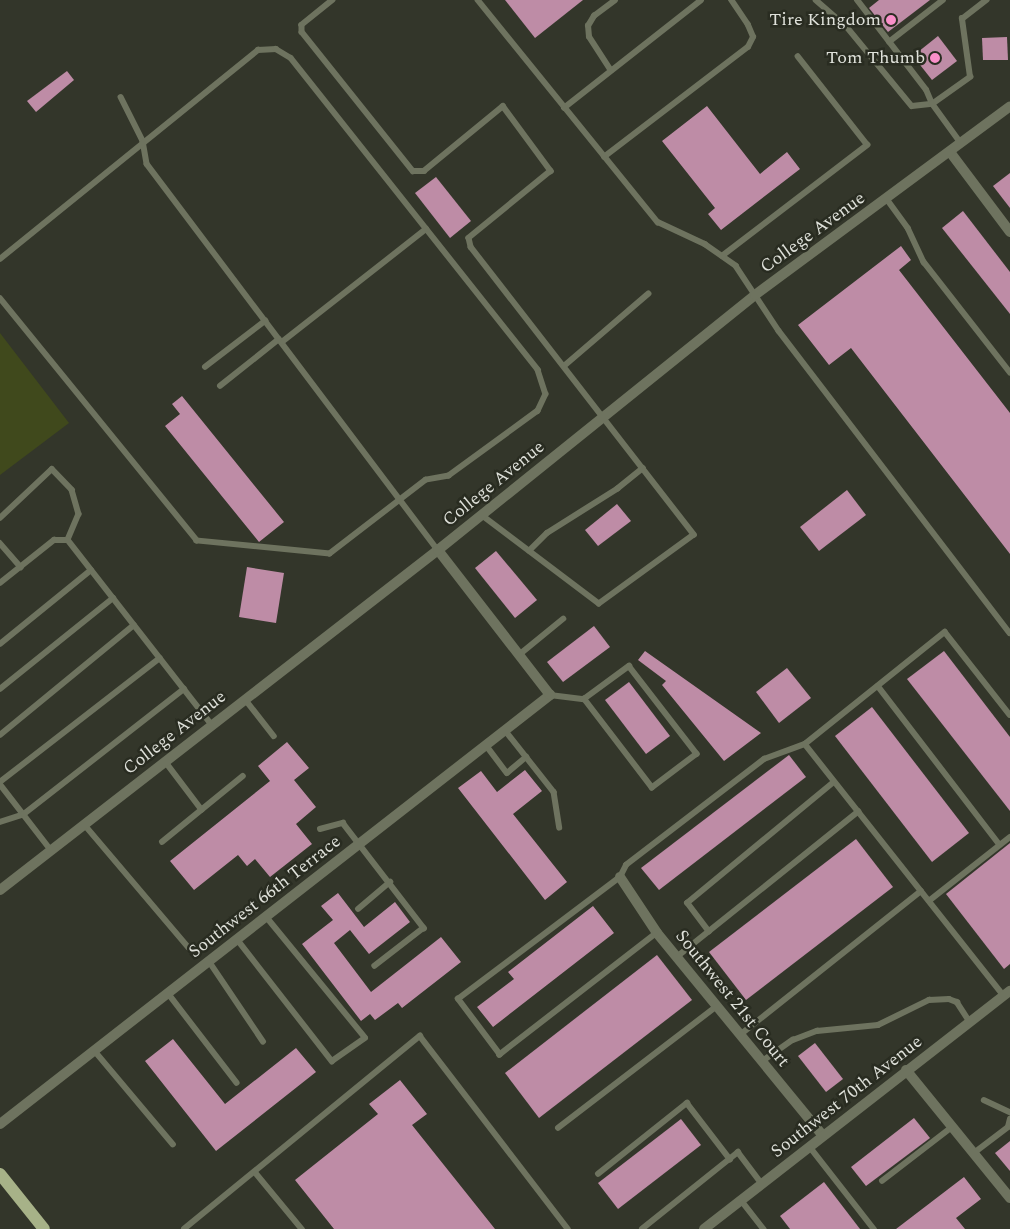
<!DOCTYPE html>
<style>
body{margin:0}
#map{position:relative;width:1010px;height:1229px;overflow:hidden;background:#33362a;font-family:Spectral,serif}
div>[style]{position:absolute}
.green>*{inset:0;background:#40491c}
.building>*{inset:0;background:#be8ca6}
.service>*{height:5.5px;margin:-2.75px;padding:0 2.75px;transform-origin:2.75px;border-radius:2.75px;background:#6e735f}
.minor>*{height:10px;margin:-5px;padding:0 5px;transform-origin:5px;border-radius:5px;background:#6e735f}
.tertiary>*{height:10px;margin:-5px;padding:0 5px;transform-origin:5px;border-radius:5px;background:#6e735f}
.primary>*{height:12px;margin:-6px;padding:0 6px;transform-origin:6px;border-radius:6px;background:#a7b288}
.dots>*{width:14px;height:14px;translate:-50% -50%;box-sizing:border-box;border:2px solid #292c21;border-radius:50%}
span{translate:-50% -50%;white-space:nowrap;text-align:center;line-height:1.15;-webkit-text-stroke:5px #292c21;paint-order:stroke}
.poi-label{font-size:18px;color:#dfe1da}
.right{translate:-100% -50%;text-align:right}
.street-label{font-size:18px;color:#dfe1da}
</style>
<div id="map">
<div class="green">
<i style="clip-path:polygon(0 333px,69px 423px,0 475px)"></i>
</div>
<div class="building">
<i style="clip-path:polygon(505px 0,583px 0,535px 38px)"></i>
<i style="clip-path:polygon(879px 0,930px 0,888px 32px,869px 8px)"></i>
<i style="clip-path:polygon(938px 36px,957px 61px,932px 80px,913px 56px)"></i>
<i style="clip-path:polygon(1007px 37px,1008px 60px,983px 60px,982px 38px)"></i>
<i style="clip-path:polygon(67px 71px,74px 80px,36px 112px,27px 101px)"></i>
<i style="clip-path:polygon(707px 106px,760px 174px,787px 152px,800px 169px,721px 230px,708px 214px,715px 208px,662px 141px)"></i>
<i style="clip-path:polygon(1010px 173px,1010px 208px,993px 186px)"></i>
<i style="clip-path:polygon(436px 177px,471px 221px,450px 238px,415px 193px)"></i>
<i style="clip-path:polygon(963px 211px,1010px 272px,1010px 314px,942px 228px)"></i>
<i style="clip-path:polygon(901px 246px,911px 260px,899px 270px,1010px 413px,1010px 554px,851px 348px,829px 365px,798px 325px)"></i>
<i style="clip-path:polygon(182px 396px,284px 522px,259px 542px,165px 426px,180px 414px,172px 404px)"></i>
<i style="clip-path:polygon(847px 490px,866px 515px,819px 551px,800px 527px)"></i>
<i style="clip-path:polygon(617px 504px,631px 521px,598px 546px,585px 530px)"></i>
<i style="clip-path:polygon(496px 551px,537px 600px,515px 618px,475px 568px)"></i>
<i style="clip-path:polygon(247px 567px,284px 573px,276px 623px,239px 617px)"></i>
<i style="clip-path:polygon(594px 626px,610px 647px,563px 682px,547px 662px)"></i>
<i style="clip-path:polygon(645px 651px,761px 733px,724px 761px,662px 685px,666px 681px,638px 660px)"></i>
<i style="clip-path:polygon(944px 651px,1010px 737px,1010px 811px,907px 679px)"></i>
<i style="clip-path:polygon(787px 668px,811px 698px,779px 723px,756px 692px)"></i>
<i style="clip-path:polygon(629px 682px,670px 736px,646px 754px,605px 700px)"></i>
<i style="clip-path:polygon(872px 707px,969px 833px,932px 862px,835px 736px)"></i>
<i style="clip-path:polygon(287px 742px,309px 768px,294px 780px,316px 807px,296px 824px,312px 844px,270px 877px,255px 859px,247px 866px,238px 855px,194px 890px,170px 861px,270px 781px,258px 766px)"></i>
<i style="clip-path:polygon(789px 755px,806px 777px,659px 890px,641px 868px)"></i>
<i style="clip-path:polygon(525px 770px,542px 791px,513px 814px,567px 882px,545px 900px,458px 788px,481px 771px,497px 792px)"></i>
<i style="clip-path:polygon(856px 839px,893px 887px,746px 1000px,709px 952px)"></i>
<i style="clip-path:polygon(1010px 843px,1010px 964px,1004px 969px,946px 894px)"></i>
<i style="clip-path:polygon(338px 893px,364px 927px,395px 902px,410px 922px,369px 954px,350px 930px,334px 943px,371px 992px,441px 937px,461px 962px,402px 1008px,398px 1003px,375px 1020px,370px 1014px,361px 1021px,302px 944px,333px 920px,321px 906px)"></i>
<i style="clip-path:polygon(593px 906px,614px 933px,493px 1027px,477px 1007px,514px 979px,508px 972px)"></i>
<i style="clip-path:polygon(657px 955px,692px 1000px,539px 1118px,505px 1073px)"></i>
<i style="clip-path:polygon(173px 1039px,225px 1104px,296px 1048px,316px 1072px,216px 1151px,145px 1061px)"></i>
<i style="clip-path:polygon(815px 1043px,843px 1079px,826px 1092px,798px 1056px)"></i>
<i style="clip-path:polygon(400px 1080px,427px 1114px,412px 1125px,495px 1229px,334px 1229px,295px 1180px,378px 1114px,369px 1104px)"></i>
<i style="clip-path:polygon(914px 1118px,930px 1138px,866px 1186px,851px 1167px)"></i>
<i style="clip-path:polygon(681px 1119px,701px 1145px,618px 1209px,598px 1183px)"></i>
<i style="clip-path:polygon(1010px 1141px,1010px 1171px,995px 1153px)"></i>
<i style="clip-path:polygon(964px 1177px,981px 1199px,956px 1218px,965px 1229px,896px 1229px)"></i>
<i style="clip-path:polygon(824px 1182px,860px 1229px,790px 1229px,780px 1216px)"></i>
</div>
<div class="service">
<i style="left:333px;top:0;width:40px;rotate:141deg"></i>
<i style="left:302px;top:25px;width:7px;rotate:90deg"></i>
<i style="left:302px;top:32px;width:178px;rotate:51.4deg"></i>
<i style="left:413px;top:171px;width:11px"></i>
<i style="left:424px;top:171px;width:102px;rotate:-39.4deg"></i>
<i style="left:503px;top:106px;width:81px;rotate:53.6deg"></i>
<i style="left:551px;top:171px;width:106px;rotate:140.7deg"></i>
<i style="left:469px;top:238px;width:9px;rotate:77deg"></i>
<i style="left:471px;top:247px;width:364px;rotate:52.2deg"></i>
<i style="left:694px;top:535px;width:117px;rotate:144deg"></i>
<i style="left:599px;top:604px;width:148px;rotate:-143deg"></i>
<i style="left:478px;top:0;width:286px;rotate:51deg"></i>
<i style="left:658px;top:222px;width:52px;rotate:25.1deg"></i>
<i style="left:705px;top:244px;width:38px;rotate:35deg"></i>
<i style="left:736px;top:266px;width:78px;rotate:56.5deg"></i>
<i style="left:779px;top:331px;width:380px;rotate:52.6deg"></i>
<i style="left:816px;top:0;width:41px;rotate:41.1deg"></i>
<i style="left:847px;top:27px;width:102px;rotate:50.6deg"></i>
<i style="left:912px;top:106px;width:20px;rotate:-6deg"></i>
<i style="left:932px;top:104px;width:15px;rotate:-113deg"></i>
<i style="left:926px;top:90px;width:113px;rotate:-127.5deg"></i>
<i style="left:889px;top:42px;width:68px;rotate:-37.9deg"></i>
<i style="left:611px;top:71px;width:40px;rotate:-122.9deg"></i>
<i style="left:589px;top:37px;width:11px;rotate:-95deg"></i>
<i style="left:588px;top:26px;width:12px;rotate:-59deg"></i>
<i style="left:594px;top:16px;width:26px;rotate:-37deg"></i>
<i style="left:121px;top:97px;width:49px;rotate:63.4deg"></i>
<i style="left:143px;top:141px;width:23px;rotate:80deg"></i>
<i style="left:147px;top:164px;width:483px;rotate:53deg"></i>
<i style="left:564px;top:108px;width:174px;rotate:-38.2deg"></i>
<i style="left:961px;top:144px;width:49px;rotate:-125.9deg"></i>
<i style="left:932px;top:104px;width:47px;rotate:-35.4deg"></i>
<i style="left:970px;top:77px;width:59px;rotate:-97.9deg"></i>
<i style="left:962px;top:19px;width:31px;rotate:-38deg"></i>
<i style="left:604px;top:157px;width:181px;rotate:-37.4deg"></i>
<i style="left:748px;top:47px;width:11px;rotate:-63deg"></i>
<i style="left:753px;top:37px;width:13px;rotate:-113deg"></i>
<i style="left:748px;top:25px;width:30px;rotate:-124deg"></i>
<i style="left:887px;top:199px;width:36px;rotate:54deg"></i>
<i style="left:908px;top:228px;width:38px;rotate:65deg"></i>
<i style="left:924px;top:262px;width:140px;rotate:52deg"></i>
<i style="left:722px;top:256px;width:183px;rotate:-37.4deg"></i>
<i style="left:867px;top:145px;width:112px;rotate:-128.1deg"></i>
<i style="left:0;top:259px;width:332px;rotate:-39deg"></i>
<i style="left:258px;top:50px;width:18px;rotate:-3deg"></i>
<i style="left:276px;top:49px;width:17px;rotate:31deg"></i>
<i style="left:291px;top:58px;width:398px;rotate:51.6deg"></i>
<i style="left:538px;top:370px;width:25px;rotate:72deg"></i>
<i style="left:546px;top:394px;width:19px;rotate:115deg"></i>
<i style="left:538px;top:411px;width:110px;rotate:143.9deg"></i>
<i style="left:449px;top:476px;width:23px;rotate:170deg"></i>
<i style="left:426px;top:480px;width:121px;rotate:142.4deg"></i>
<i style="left:330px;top:554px;width:134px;rotate:-174.4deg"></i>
<i style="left:197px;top:541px;width:312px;rotate:-129.1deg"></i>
<i style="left:282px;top:342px;width:183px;rotate:-38.1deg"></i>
<i style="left:564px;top:366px;width:111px;rotate:-40.6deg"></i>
<i style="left:205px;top:367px;width:76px;rotate:-37.5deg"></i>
<i style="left:220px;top:386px;width:75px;rotate:-38.5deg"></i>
<i style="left:0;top:518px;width:71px;rotate:-43.3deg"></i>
<i style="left:52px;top:469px;width:29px;rotate:46deg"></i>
<i style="left:72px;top:490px;width:25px;rotate:74deg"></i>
<i style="left:79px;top:514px;width:28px;rotate:113deg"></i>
<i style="left:0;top:543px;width:32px;rotate:49deg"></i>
<i style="left:529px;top:551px;width:25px;rotate:-45deg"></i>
<i style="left:547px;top:533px;width:83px;rotate:-32.2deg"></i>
<i style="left:617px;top:489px;width:33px;rotate:-39deg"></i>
<i style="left:0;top:583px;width:69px;rotate:-38.5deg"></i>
<i style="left:54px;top:540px;width:14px"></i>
<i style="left:68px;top:540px;width:234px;rotate:52.1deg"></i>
<i style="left:0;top:644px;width:117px;rotate:-39.1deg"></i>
<i style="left:519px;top:655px;width:57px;rotate:-39.3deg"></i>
<i style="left:878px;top:686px;width:200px;rotate:52.5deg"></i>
<i style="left:0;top:689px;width:145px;rotate:-38.8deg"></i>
<i style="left:550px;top:695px;width:34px;rotate:7deg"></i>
<i style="left:584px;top:699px;width:56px;rotate:-36.3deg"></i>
<i style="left:629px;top:666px;width:111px;rotate:52.3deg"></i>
<i style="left:697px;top:754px;width:56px;rotate:142.9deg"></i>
<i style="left:652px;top:788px;width:112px;rotate:-127.4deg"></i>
<i style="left:245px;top:699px;width:47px;rotate:51.9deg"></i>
<i style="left:505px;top:730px;width:79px;rotate:51.7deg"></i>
<i style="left:554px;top:792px;width:36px;rotate:81deg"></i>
<i style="left:0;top:735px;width:173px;rotate:-39.4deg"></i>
<i style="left:805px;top:744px;width:321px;rotate:51.7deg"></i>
<i style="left:486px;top:745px;width:35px;rotate:53deg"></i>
<i style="left:507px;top:773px;width:25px;rotate:-40deg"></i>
<i style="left:165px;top:761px;width:61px;rotate:52.9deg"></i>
<i style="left:0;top:782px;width:202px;rotate:-37.8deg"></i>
<i style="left:0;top:784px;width:83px;rotate:52.3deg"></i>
<i style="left:0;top:822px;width:25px;rotate:-18deg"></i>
<i style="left:24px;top:814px;width:203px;rotate:-38deg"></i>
<i style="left:84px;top:824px;width:162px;rotate:49.7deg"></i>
<i style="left:320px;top:829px;width:24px;rotate:-15deg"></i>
<i style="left:343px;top:823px;width:133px;rotate:52.4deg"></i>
<i style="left:424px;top:928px;width:62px;rotate:142.2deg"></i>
<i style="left:162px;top:842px;width:104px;rotate:-39.2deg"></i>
<i style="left:929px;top:901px;width:103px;rotate:-38.3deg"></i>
<i style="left:358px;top:909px;width:42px;rotate:-40.2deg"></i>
<i style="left:709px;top:932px;width:36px;rotate:-127deg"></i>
<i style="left:687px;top:903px;width:190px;rotate:-39.5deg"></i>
<i style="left:657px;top:933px;width:199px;rotate:142.2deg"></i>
<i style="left:500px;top:1055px;width:70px;rotate:-126.9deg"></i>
<i style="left:458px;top:999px;width:203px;rotate:-37deg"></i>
<i style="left:620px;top:877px;width:13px;rotate:-63deg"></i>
<i style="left:626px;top:865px;width:174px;rotate:-37.5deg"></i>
<i style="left:764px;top:759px;width:44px;rotate:-20.1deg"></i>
<i style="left:805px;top:744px;width:179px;rotate:-38.7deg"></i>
<i style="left:945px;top:632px;width:105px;rotate:51.9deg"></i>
<i style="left:237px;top:939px;width:155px;rotate:52.1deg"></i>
<i style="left:332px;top:1061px;width:40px;rotate:-34.9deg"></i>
<i style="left:365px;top:1038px;width:156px;rotate:-129.3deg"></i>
<i style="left:678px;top:956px;width:231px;rotate:-38.7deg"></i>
<i style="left:209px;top:961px;width:97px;rotate:56deg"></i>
<i style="left:168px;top:993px;width:113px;rotate:52.5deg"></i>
<i style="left:740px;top:1035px;width:231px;rotate:-38.5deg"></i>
<i style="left:94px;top:1050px;width:123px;rotate:50deg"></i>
<i style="left:761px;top:1062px;width:39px;rotate:-35deg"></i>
<i style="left:793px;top:1040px;width:26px;rotate:-21deg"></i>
<i style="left:817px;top:1031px;width:61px;rotate:-5.6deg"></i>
<i style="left:878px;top:1025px;width:57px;rotate:-26.1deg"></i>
<i style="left:929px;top:1000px;width:20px;rotate:-3deg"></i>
<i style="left:949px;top:999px;width:9px;rotate:21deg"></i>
<i style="left:957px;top:1002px;width:24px;rotate:57deg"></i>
<i style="left:984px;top:1100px;width:29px;rotate:25deg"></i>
<i style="left:558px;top:1128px;width:200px;rotate:-37.5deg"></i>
<i style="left:810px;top:1147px;width:104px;rotate:52deg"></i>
<i style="left:974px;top:1153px;width:43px;rotate:-37.4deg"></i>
<i style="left:1008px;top:1127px;width:8px;rotate:-76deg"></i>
<i style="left:255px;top:1172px;width:74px;rotate:50.5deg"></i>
<i style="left:598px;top:1174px;width:114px;rotate:-38.6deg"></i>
<i style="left:687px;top:1103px;width:71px;rotate:52.5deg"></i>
<i style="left:882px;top:1181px;width:88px;rotate:-37.6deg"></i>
<i style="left:741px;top:1200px;width:37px;rotate:52deg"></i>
<i style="left:184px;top:1229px;width:305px;rotate:-39.3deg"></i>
<i style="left:420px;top:1036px;width:243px;rotate:52.5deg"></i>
<i style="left:642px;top:1229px;width:123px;rotate:-38.7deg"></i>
<i style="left:738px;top:1152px;width:40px;rotate:53deg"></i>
</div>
<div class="minor">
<i style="left:950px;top:152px;width:100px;rotate:53.1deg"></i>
<i style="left:620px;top:877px;width:67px;rotate:56.5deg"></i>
<i style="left:657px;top:933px;width:262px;rotate:50.7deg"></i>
<i style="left:906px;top:1070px;width:165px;rotate:50.9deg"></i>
<i style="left:0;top:1124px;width:698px;rotate:-37.95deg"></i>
<i style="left:550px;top:695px;width:183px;rotate:-127.7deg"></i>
<i style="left:704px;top:1229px;width:388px;rotate:-37.9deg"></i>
</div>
<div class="tertiary">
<i style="left:0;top:890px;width:554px;rotate:-37.82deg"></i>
<i style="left:438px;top:550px;width:407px;rotate:-38.8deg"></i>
<i style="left:755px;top:295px;width:317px;rotate:-36.5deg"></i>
</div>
<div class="primary">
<i style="left:0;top:1174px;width:70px;rotate:51.3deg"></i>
</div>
<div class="dots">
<i style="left:891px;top:20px;background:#f98fc9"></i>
<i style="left:935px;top:58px;background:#f98fc9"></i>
</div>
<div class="poi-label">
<span class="right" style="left:881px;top:20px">Tire Kingdom</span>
<span class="right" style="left:925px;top:58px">Tom Thumb</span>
</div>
<div class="street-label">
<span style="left:813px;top:233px;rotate:-36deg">College Avenue</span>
<span style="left:494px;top:484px;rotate:-39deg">College Avenue</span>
<span style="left:175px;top:733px;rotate:-38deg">College Avenue</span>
<span style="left:265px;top:897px;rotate:-38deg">Southwest 66th Terrace</span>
<span style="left:732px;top:999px;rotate:51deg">Southwest 21st Court</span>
<span style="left:847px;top:1097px;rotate:-38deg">Southwest 70th Avenue</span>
</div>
</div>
